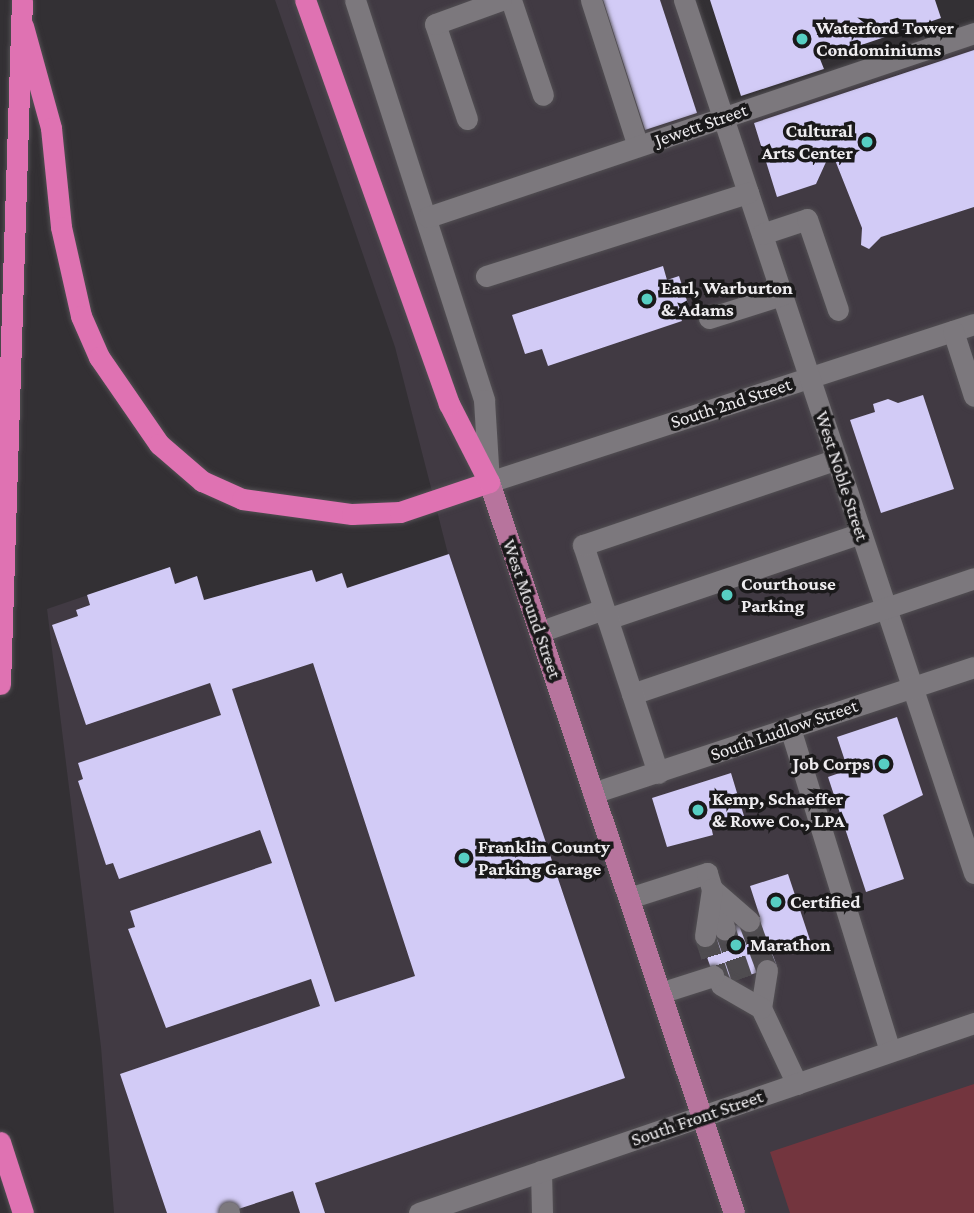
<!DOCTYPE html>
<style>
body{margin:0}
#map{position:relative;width:974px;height:1213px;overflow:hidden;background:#333034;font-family:"Crimson Pro",serif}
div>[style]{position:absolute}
.built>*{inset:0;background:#413a43}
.green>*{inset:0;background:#73353e}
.building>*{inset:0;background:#d2cbf6}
.minor-tunnel>*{height:21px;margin-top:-10.5px;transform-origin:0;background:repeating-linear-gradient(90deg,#4f4c50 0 21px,transparent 0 31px)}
.roads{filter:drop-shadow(0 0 2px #524f53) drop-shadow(0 0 2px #524f53)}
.minor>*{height:21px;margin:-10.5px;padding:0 10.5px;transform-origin:10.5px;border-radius:10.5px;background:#7c787d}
.major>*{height:21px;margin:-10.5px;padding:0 10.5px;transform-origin:10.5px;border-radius:10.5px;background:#b7749d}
.highway>*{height:21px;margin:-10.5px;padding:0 10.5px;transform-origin:10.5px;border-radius:10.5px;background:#df72b2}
.dots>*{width:19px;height:19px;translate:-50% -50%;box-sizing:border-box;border:4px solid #1a191a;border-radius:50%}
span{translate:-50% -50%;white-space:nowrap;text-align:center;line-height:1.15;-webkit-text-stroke:7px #1a191a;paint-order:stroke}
.poi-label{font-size:19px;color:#eeecef;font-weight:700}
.left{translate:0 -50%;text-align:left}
.right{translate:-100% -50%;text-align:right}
.street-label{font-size:19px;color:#eeecef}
</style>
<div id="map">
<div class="built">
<i style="clip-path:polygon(275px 0,683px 0,721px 116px,974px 23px,974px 1213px,114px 1213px,101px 1047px,47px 609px,170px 567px,176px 583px,197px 576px,205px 600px,312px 570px,316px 581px,342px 573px,348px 588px,448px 554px,395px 347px)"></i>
</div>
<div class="green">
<i style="clip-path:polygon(974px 1084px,974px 1213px,790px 1213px,770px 1152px)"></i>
</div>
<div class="building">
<i style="clip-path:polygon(603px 0,660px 0,697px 113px,645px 130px)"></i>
<i style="clip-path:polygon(710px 0,935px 0,941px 18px,820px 59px,824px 69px,741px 96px)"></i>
<i style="clip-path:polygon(974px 50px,974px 207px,881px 237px,869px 249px,861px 245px,862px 228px,835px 160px,826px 162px,816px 184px,777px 197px,754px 123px)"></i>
<i style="clip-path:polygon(663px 266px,667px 280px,679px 276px,689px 307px,678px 310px,682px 321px,548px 366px,542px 349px,525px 354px,512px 315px)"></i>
<i style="clip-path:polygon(923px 395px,954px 489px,881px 513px,850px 420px,875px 412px,873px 404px,888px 399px,898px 403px)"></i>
<i style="clip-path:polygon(evenodd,449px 554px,625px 1078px,315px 1183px,325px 1213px,300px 1213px,293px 1191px,226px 1213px,167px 1213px,120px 1074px,320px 1006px,311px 979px,166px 1028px,128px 929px,135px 927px,130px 911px,272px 863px,260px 830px,119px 879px,113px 863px,106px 865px,78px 781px,83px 779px,78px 763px,221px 715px,210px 683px,86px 725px,52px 625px,78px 616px,76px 610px,90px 605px,87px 595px,170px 567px,175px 584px,197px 576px,204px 600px,312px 570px,316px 582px,342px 573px,347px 588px,449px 554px,313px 663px,415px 976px,335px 1002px,232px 689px,313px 663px)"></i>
<i style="clip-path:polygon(897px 717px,923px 795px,883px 815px,904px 879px,866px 892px,828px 777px,848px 770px,837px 737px)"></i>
<i style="clip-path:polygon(731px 773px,744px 816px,711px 826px,713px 835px,667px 847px,652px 798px)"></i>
<i style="clip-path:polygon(788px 874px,810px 940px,772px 953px,777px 966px,717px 986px,700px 937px,760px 917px,750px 886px)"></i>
</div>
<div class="minor-tunnel">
<i style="left:749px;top:921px;width:52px;rotate:69.8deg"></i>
<i style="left:725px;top:929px;width:52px;rotate:70.9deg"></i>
<i style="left:705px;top:936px;width:52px;rotate:71.9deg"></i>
</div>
<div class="roads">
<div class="minor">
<i style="left:355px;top:0;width:420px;rotate:72.1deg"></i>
<i style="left:484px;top:400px;width:82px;rotate:86.5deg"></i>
<i style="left:489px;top:482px;width:510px;rotate:-18.04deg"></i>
<i style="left:511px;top:0;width:100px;rotate:71.4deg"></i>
<i style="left:591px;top:0;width:153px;rotate:72.2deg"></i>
<i style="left:684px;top:0;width:920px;rotate:71.62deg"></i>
<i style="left:467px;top:119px;width:100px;rotate:-108.6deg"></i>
<i style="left:435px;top:24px;width:70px;rotate:-20deg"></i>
<i style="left:428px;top:217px;width:576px;rotate:-18.62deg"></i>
<i style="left:762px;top:234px;width:47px;rotate:-18.4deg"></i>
<i style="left:807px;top:219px;width:96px;rotate:71.2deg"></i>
<i style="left:486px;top:276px;width:275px;rotate:-17.6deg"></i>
<i style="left:709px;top:318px;width:77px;rotate:-17.5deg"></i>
<i style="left:953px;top:331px;width:68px;rotate:72.1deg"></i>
<i style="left:607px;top:619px;width:268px;rotate:-18.7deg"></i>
<i style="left:539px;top:632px;width:69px;rotate:-19.5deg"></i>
<i style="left:632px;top:694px;width:361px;rotate:-18.7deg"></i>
<i style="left:790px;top:728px;width:338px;rotate:72.8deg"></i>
<i style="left:658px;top:773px;width:240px;rotate:-108.2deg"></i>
<i style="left:583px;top:545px;width:268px;rotate:-18.7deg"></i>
<i style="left:593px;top:793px;width:401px;rotate:-18.3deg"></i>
<i style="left:714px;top:894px;width:37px;rotate:73deg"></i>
<i style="left:629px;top:898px;width:82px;rotate:-17.8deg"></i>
<i style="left:707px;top:873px;width:17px;rotate:73deg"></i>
<i style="left:712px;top:889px;width:49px;rotate:40.9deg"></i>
<i style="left:705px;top:936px;width:48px;rotate:-81.5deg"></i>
<i style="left:767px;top:970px;width:38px;rotate:99deg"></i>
<i style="left:761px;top:1008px;width:84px;rotate:64.7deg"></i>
<i style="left:721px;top:985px;width:46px;rotate:29.9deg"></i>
<i style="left:660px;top:993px;width:56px;rotate:-17.8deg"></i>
<i style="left:541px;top:1171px;width:42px;rotate:88.6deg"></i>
<i style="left:229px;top:1212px;width:1px;rotate:90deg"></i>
<i style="left:419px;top:1213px;width:587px;rotate:-18.9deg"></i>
</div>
<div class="major">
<i style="left:489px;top:482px;width:771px;rotate:71.47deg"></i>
</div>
<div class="highway">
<i style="left:23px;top:26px;width:106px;rotate:74.6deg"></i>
<i style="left:51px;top:128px;width:100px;rotate:84.2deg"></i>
<i style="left:61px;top:227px;width:91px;rotate:77.3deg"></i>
<i style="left:81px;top:316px;width:45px;rotate:66.3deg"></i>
<i style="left:99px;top:357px;width:106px;rotate:55.4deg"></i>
<i style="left:159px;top:444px;width:57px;rotate:40.7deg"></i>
<i style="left:202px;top:481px;width:44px;rotate:24.2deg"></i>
<i style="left:242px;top:499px;width:111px;rotate:7.8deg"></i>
<i style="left:352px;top:514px;width:48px;rotate:-2.4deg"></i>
<i style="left:400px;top:512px;width:94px;rotate:-18.6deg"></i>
<i style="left:489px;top:482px;width:88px;rotate:-117.1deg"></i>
<i style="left:449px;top:404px;width:429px;rotate:-109.6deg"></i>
<i style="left:0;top:684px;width:684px;rotate:-88.16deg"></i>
<i style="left:0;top:1142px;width:75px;rotate:72.1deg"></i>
</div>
</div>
<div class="dots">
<i style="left:802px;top:39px;background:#57cec2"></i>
<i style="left:867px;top:142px;background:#57cec2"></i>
<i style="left:647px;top:299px;background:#57cec2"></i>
<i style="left:727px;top:595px;background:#57cec2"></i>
<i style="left:884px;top:764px;background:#57cec2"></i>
<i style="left:698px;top:810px;background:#57cec2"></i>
<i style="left:464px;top:858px;background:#57cec2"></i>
<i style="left:776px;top:902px;background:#57cec2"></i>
<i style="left:736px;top:945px;background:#57cec2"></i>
</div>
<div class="poi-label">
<span class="left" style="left:816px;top:39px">Waterford Tower<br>Condominiums</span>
<span class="right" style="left:853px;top:142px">Cultural<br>Arts Center</span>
<span class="left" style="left:661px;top:299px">Earl, Warburton<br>&amp; Adams</span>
<span class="left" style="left:741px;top:595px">Courthouse<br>Parking</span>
<span class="right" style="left:870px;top:764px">Job Corps</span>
<span class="left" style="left:712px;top:810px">Kemp, Schaeffer<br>&amp; Rowe Co., LPA</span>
<span class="left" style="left:478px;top:858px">Franklin County<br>Parking Garage</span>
<span class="left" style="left:790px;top:902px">Certified</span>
<span class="left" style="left:750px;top:945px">Marathon</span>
</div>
<div class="street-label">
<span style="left:701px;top:125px;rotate:-19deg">Jewett Street</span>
<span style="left:731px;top:403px;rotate:-18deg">South 2nd Street</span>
<span style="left:842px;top:476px;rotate:72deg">West Noble Street</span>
<span style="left:532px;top:609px;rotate:71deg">West Mound Street</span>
<span style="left:784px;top:730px;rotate:-19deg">South Ludlow Street</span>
<span style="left:697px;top:1118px;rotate:-19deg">South Front Street</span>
</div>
</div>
